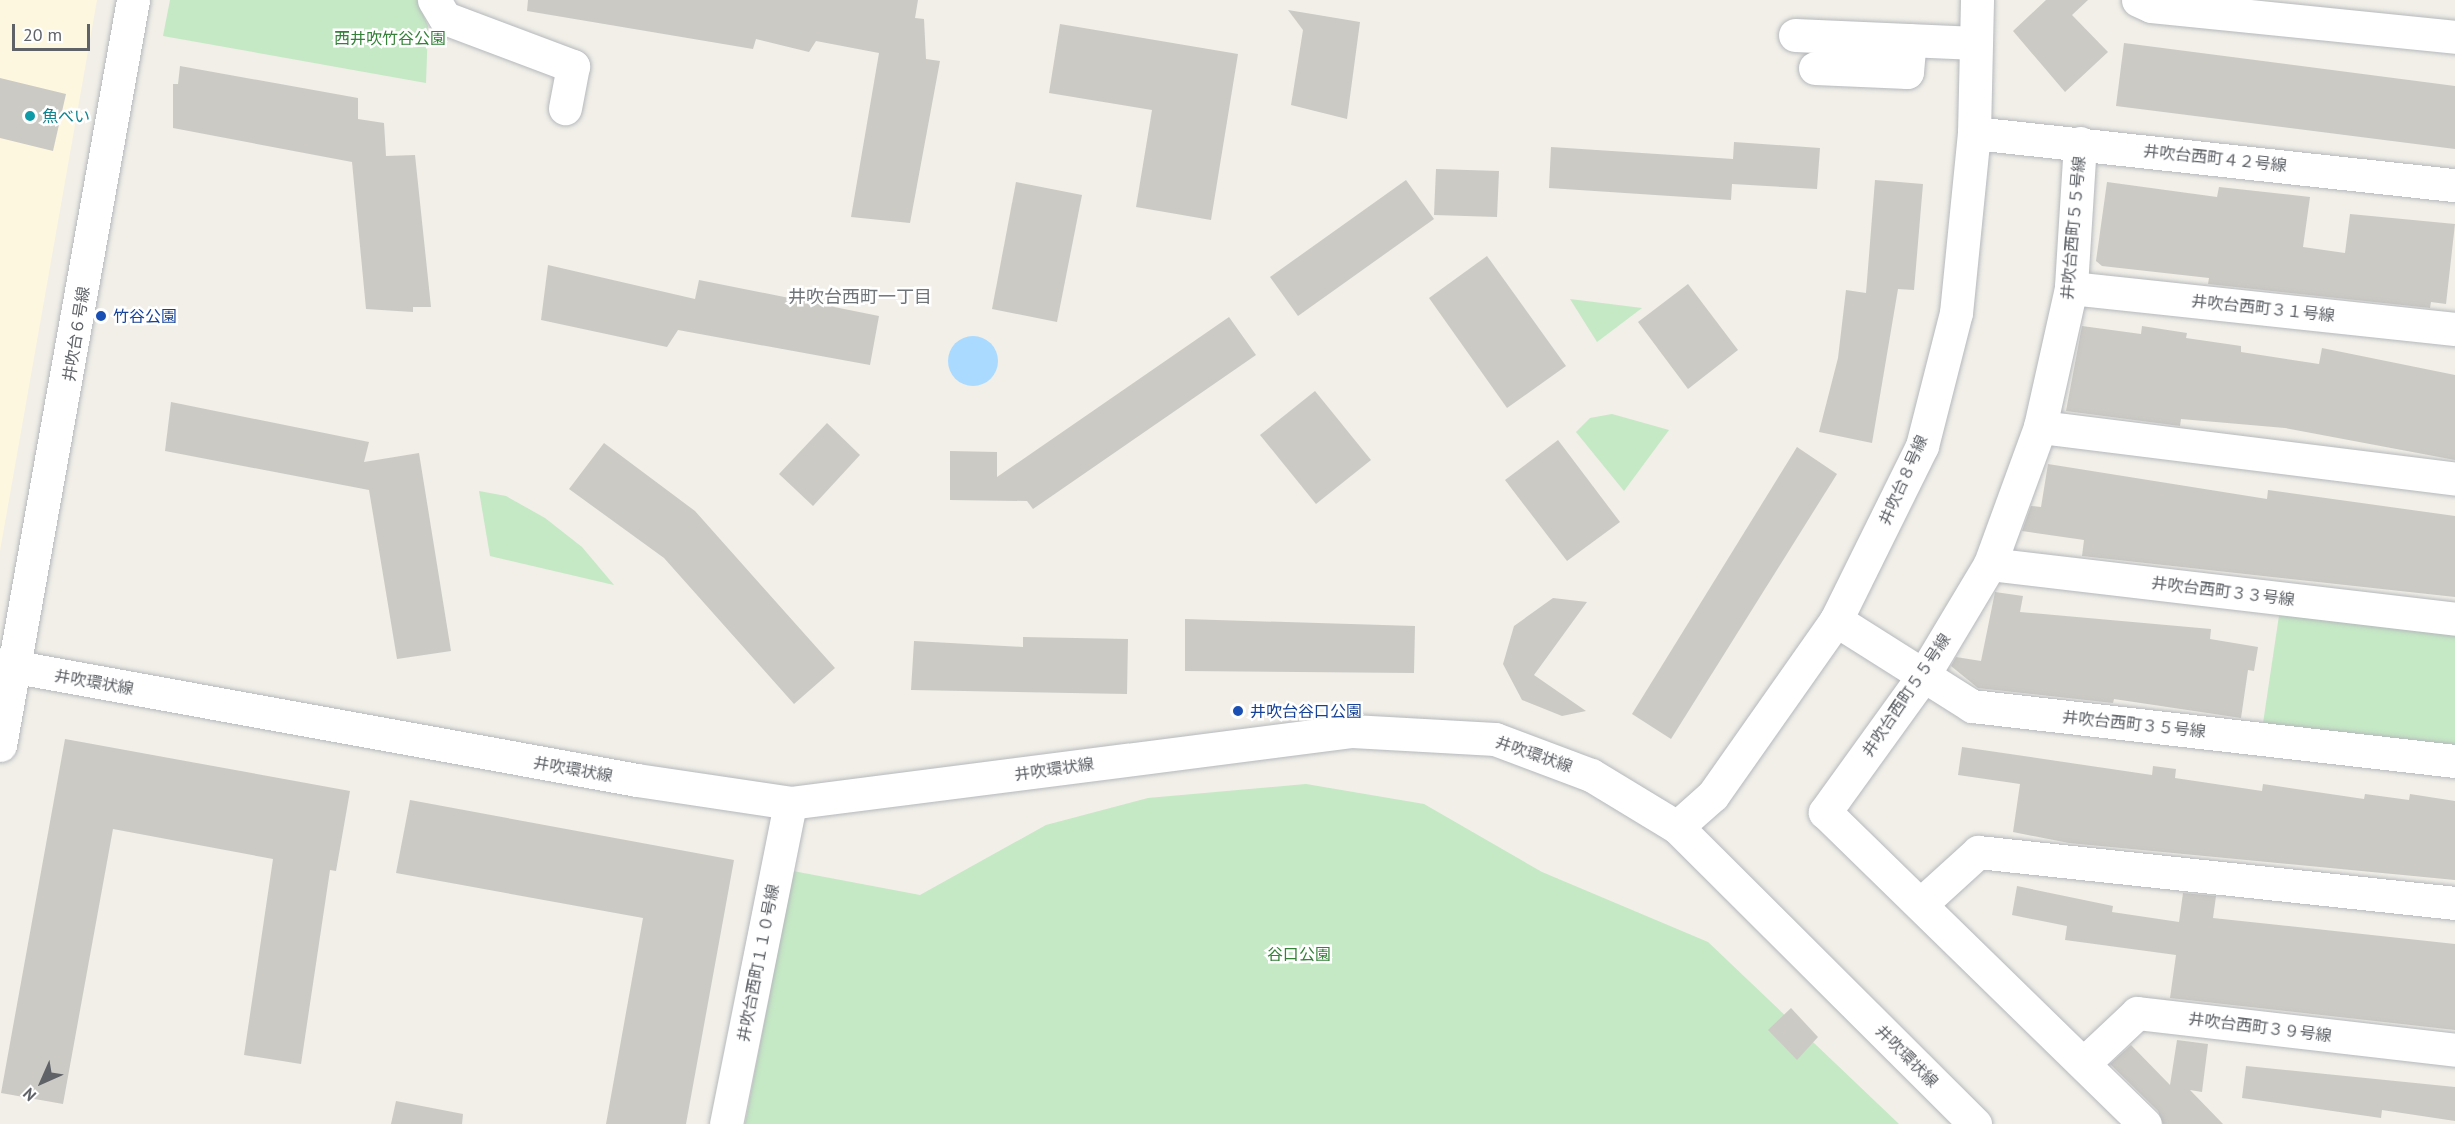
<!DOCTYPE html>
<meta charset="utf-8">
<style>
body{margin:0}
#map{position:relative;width:2455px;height:1124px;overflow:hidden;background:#f1efe8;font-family:"PT Sans","Noto Sans JP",sans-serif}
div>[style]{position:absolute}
.commercial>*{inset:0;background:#fef7e0}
.green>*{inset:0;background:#c5e8c5}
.water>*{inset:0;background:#aadaff}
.round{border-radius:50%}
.building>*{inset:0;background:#cccac5}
.roads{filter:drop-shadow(0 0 2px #b5b8bc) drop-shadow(0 0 2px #b5b8bc)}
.minor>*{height:33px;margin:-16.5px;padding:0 16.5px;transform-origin:16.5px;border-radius:16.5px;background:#fff}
.dots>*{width:16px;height:16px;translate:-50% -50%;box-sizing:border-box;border:3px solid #fff;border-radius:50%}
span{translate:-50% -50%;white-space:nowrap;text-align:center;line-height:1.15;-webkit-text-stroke:5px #fff;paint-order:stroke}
.park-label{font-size:16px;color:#348238}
.culture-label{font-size:16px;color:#0d838f}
.left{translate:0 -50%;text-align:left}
.street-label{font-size:16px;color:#5f6368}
.transit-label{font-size:16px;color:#164399}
.neighbourhood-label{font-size:18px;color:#70757a}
.north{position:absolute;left:12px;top:1052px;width:60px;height:60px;-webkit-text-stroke:4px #fff;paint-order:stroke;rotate:225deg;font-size:16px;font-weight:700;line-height:24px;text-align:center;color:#5f6368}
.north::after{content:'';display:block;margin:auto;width:21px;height:27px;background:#5f6368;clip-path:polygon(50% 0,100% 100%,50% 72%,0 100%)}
.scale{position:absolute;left:12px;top:24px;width:78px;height:27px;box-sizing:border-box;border:3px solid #5f6368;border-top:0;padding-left:8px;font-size:18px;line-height:21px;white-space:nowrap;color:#5f6368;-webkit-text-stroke:4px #fff;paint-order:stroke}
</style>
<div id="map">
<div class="commercial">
<i style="clip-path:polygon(0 0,97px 0,0 551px)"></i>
</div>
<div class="green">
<i style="clip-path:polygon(170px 0,417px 0,428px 26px,426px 83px,163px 36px)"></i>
<i style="clip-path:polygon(1570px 299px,1642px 308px,1597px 342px)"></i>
<i style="clip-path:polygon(1612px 414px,1669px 430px,1624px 491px,1576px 432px,1590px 418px)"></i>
<i style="clip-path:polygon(479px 491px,506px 496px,545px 518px,582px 547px,614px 585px,490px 556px)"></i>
<i style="clip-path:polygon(2280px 609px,2455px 629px,2455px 752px,2262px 730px)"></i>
<i style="clip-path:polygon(1306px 784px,1424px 804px,1542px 872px,1708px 942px,1899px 1124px,745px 1124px,793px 871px,920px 895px,1046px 825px,1148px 798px)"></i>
</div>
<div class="water">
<i class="round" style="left:948px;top:336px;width:50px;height:50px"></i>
</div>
<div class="building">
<i style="clip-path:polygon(528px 0,918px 0,915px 18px,924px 19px,926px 59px,940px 61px,910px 223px,851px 217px,879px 53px,816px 41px,809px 52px,756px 39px,753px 49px,527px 11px)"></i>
<i style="clip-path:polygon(2046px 0,2088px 0,2072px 15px,2108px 52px,2065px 92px,2013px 31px)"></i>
<i style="clip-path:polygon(1288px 10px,1360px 22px,1347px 119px,1291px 105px,1303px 30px)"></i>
<i style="clip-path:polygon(1060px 24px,1238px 54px,1211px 220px,1136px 207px,1152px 110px,1049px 93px)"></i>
<i style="clip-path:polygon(2124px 43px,2455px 86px,2455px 149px,2116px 106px)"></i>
<i style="clip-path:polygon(180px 66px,358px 98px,358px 119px,384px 123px,386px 156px,415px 155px,431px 307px,413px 307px,413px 312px,366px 309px,352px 162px,173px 128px,173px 84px,178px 84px)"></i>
<i style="clip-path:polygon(0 78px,66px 94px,53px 151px,0 138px)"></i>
<i style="clip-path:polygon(1734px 142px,1820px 148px,1817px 189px,1732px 184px,1731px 200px,1549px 188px,1551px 147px,1733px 159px)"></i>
<i style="clip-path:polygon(1436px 169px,1499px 171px,1497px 217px,1434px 215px)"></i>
<i style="clip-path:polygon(1406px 180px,1434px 219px,1298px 316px,1270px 277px)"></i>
<i style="clip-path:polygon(1875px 180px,1923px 184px,1914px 290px,1898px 289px,1872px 443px,1819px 432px,1838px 358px,1846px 290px,1866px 293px)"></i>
<i style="clip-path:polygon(1016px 182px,1082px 195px,1057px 322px,992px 309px)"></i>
<i style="clip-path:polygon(2107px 182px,2217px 197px,2219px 187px,2310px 197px,2303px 247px,2345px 253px,2350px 214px,2455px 224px,2446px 304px,2431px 302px,2430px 308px,2208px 284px,2209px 278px,2102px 266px,2096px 261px)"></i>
<i style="clip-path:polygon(1487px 256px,1566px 366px,1507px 408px,1429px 298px)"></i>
<i style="clip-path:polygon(548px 265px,695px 299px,699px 280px,879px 316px,870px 365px,678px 330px,667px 347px,541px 320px)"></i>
<i style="clip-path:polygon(1688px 284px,1738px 350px,1688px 389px,1638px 322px)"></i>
<i style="clip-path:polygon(1229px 317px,1256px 355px,1033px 509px,1027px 501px,950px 500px,950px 451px,997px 452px,997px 477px)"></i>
<i style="clip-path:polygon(2082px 326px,2141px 334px,2142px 326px,2187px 333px,2186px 338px,2241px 346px,2241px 352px,2319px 364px,2322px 348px,2455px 375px,2455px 460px,2285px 428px,2181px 419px,2180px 426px,2066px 411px)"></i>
<i style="clip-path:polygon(1315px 391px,1371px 460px,1316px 504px,1260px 435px)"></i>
<i style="clip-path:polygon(171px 402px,369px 442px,364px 462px,419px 453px,451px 651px,397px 659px,369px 490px,165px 451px)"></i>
<i style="clip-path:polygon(827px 423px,860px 455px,813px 506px,779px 474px)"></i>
<i style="clip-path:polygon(1558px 440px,1620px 522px,1567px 561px,1505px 480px)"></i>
<i style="clip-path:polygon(604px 443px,695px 511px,835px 668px,794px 704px,664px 558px,569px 489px)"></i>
<i style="clip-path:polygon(1797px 447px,1837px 474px,1671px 739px,1632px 714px)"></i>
<i style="clip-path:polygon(2048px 464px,2267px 499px,2268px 490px,2455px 516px,2455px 597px,2082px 556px,2084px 540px,2022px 531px,2031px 506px,2041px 507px)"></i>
<i style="clip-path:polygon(1995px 592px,2023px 596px,2020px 612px,2211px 629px,2210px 639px,2258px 647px,2254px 671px,2248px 670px,2241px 718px,2114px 699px,2113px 703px,1978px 688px,1951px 666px,1956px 657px,1981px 661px)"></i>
<i style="clip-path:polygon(1553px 598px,1587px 602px,1534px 675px,1586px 711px,1562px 716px,1522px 700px,1503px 664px,1514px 626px)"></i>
<i style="clip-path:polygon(1185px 619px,1415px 626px,1414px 673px,1185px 671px)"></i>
<i style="clip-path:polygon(1023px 637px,1128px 639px,1127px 694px,911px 690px,914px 641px,1023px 647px)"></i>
<i style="clip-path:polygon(65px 739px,350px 791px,336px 871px,330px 870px,301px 1064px,244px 1055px,273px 859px,113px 829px,63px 1104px,1px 1093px)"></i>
<i style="clip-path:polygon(1962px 747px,2152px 775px,2153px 766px,2176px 769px,2175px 778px,2262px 791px,2263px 784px,2364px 799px,2365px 794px,2409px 800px,2410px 794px,2455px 801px,2455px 880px,2069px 843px,2013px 832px,2020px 784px,1958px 775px)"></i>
<i style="clip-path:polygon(410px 800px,734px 860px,686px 1124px,606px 1124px,643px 918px,396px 873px)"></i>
<i style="clip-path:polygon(2017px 886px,2113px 906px,2112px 912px,2179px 922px,2183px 893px,2216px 896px,2213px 918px,2455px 944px,2455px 1030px,2170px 998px,2176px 955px,2065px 940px,2067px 926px,2012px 915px)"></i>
<i style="clip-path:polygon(1791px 1008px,1818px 1037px,1797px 1060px,1768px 1030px)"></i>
<i style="clip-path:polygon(2177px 1040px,2208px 1044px,2202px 1092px,2190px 1090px,2223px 1124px,2163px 1124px,2158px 1111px,2110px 1064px,2131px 1045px,2170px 1085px)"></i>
<i style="clip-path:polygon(2246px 1066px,2455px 1087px,2455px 1121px,2382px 1110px,2381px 1118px,2242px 1098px)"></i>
<i style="clip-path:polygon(396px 1101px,463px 1114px,462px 1124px,391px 1124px)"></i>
</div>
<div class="roads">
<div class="minor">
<i style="left:434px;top:0;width:21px;rotate:59deg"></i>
<i style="left:445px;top:18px;width:137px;rotate:20.6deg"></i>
<i style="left:573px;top:66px;width:43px;rotate:100.8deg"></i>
<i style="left:2138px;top:0;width:14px;rotate:25deg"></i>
<i style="left:2151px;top:6px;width:306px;rotate:5.8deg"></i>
<i style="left:1795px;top:35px;width:181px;rotate:2.5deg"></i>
<i style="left:1815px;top:68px;width:92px;rotate:2.5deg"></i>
<i style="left:1907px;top:72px;width:32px;rotate:-85deg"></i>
<i style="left:1974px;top:133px;width:484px;rotate:6.2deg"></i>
<i style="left:2080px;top:143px;width:145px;rotate:93.6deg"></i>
<i style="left:2071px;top:288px;width:142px;rotate:102.6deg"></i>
<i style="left:2040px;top:427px;width:146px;rotate:110.1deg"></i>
<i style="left:1990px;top:564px;width:131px;rotate:120.9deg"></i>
<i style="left:1923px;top:676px;width:168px;rotate:125.8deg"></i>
<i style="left:1825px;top:812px;width:447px;rotate:44.3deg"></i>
<i style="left:2071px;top:288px;width:386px;rotate:6.1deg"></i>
<i style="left:2040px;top:427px;width:418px;rotate:7.1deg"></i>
<i style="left:1990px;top:564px;width:468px;rotate:6.7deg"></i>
<i style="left:1836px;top:620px;width:161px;rotate:32.3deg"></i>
<i style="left:1972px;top:706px;width:486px;rotate:6.5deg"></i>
<i style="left:0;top:664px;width:647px;rotate:10.32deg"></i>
<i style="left:637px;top:780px;width:155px;rotate:8.5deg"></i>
<i style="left:790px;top:803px;width:567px;rotate:-7.3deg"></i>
<i style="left:1352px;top:731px;width:143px;rotate:3.2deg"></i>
<i style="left:1495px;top:739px;width:103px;rotate:20.6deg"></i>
<i style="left:1591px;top:775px;width:100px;rotate:31.2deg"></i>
<i style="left:1677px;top:827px;width:421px;rotate:44.9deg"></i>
<i style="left:0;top:745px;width:757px;rotate:-79.88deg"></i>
<i style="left:1677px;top:827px;width:48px;rotate:-41.6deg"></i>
<i style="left:1713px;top:795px;width:214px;rotate:-54.9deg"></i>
<i style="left:1836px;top:620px;width:194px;rotate:-63.7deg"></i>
<i style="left:1922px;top:446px;width:137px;rotate:-75.7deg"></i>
<i style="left:1956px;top:313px;width:181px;rotate:-84.3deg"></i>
<i style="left:1974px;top:133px;width:133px;rotate:-88.7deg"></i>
<i style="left:1922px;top:903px;width:76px;rotate:-42.3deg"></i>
<i style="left:1978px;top:852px;width:480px;rotate:6.1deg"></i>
<i style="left:2084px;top:1063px;width:73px;rotate:-43.3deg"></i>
<i style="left:2137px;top:1013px;width:320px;rotate:6.6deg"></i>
<i style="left:726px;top:1124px;width:327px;rotate:-78.7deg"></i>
</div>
</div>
<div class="dots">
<i style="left:30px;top:116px;background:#0f9aa8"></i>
<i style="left:101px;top:316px;background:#1a4fb4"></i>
<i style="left:1238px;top:711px;background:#1a4fb4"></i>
</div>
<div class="park-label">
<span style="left:390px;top:38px">西井吹竹谷公園</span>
<span style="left:1299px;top:954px">谷口公園</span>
</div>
<div class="culture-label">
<span class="left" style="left:42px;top:116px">魚べい</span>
</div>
<div class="street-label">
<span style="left:2215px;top:158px;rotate:6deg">井吹台西町４２号線</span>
<span style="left:2073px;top:228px;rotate:-85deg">井吹台西町５５号線</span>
<span style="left:2263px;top:308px;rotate:6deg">井吹台西町３１号線</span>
<span style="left:76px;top:334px;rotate:-81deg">井吹台６号線</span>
<span style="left:1903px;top:480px;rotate:-66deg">井吹台８号線</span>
<span style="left:2223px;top:591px;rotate:7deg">井吹台西町３３号線</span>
<span style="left:94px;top:682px;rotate:10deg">井吹環状線</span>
<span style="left:1906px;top:695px;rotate:-56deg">井吹台西町５５号線</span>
<span style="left:2134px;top:724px;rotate:6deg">井吹台西町３５号線</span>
<span style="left:1534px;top:754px;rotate:19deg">井吹環状線</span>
<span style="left:573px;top:769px;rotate:10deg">井吹環状線</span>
<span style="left:1054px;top:769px;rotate:-8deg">井吹環状線</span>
<span style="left:758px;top:963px;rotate:-79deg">井吹台西町１１０号線</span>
<span style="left:2260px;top:1027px;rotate:7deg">井吹台西町３９号線</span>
<span style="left:1907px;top:1056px;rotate:45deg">井吹環状線</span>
</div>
<div class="transit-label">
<span class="left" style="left:113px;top:316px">竹谷公園</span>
<span class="left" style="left:1250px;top:711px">井吹台谷口公園</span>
</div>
<div class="neighbourhood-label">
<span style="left:860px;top:297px">井吹台西町一丁目</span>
</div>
<div class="north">N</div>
<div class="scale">20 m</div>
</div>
